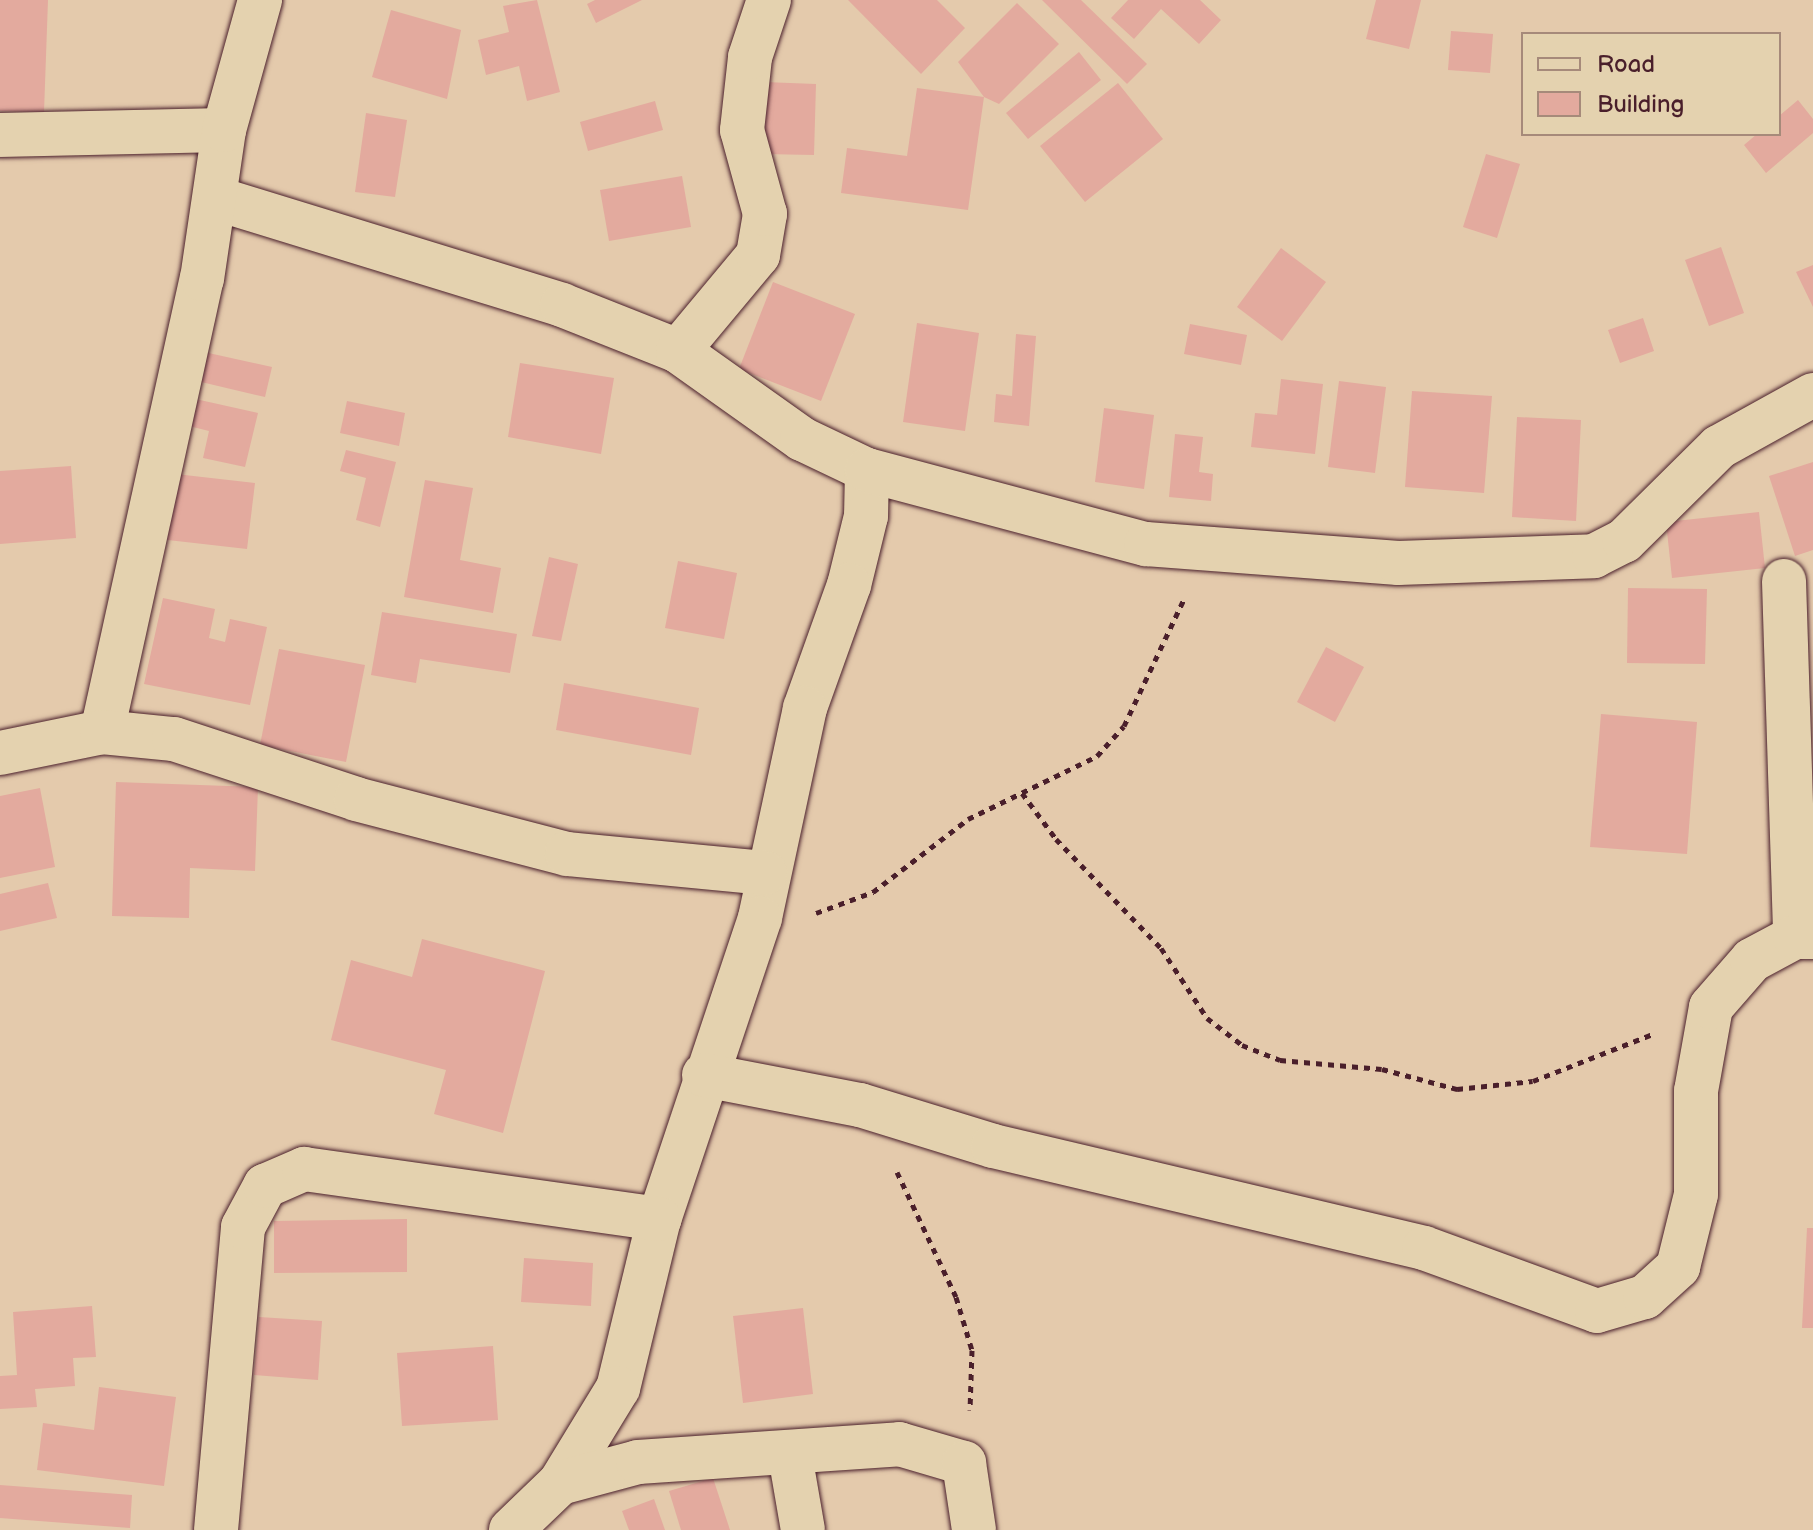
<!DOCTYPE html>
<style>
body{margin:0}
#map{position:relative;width:1813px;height:1530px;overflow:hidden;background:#e4caac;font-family:"Balsamiq Sans",sans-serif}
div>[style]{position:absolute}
.building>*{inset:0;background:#e3aa9e}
.path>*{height:5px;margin-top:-2.5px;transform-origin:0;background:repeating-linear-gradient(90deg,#4a1f2b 0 6px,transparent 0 12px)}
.roads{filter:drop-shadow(0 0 2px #4a1f2b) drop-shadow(0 0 2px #4a1f2b)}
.minor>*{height:44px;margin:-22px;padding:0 22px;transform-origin:22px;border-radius:22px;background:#e4d2af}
span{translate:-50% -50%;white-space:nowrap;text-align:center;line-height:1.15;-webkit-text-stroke:6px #e4d2af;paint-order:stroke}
.legend{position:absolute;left:1521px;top:32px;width:260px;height:104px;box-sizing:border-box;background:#e4d2af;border:2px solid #a68a7a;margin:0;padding:10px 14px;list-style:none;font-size:24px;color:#4a1f2b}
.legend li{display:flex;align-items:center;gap:16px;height:40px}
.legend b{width:40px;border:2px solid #a68a7a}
</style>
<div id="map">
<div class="building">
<i style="clip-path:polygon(0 0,48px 0,44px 112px,0 111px)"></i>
<i style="clip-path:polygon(537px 0,560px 92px,527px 101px,519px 66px,486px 75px,478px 40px,509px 32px,503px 6px)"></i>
<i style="clip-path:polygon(595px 0,642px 0,596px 23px,587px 4px)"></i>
<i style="clip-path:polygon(848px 0,937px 0,965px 28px,921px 74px)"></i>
<i style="clip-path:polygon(1042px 0,1081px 0,1147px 64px,1127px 84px)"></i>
<i style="clip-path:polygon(1128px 0,1200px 0,1221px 20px,1199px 44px,1161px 9px,1134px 39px,1111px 18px)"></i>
<i style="clip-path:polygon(1376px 0,1421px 0,1409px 49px,1366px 39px)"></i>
<i style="clip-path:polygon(1017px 3px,1059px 44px,999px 104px,984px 97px,958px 62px)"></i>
<i style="clip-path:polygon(391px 10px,461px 30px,447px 99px,372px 77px)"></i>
<i style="clip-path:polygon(1451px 31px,1493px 34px,1490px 73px,1448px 70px)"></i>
<i style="clip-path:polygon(1079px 52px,1101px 80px,1028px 139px,1006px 113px)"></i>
<i style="clip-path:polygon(764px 82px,816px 84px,814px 155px,762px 154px)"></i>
<i style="clip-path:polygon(1118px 83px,1163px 139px,1085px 202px,1040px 146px)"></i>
<i style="clip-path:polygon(917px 88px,984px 97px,968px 210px,841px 193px,847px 148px,907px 156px)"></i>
<i style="clip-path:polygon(1798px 100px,1813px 119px,1813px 133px,1766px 173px,1744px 145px,1757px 134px,1779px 134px,1779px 116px)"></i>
<i style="clip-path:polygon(655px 101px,663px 130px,588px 151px,580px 122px)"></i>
<i style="clip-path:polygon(366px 113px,407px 120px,395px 197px,355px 192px)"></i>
<i style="clip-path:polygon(1486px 154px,1520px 164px,1497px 238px,1463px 227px)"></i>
<i style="clip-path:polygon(682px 176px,691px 227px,609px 241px,600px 190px)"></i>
<i style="clip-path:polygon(1721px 247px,1744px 313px,1709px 326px,1685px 260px)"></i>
<i style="clip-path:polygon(1281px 248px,1326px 282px,1282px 341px,1237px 307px)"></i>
<i style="clip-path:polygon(1813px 265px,1813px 307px,1796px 272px)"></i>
<i style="clip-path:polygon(773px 282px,855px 314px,821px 401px,739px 369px)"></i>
<i style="clip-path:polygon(1643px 318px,1654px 351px,1620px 363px,1608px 330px)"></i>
<i style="clip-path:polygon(917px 323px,979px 333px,965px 431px,903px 422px)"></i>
<i style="clip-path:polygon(1190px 324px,1247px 335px,1241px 365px,1184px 354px)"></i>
<i style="clip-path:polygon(1016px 334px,1036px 336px,1029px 426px,994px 422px,996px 394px,1012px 396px)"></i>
<i style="clip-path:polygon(204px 352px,272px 367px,265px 397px,197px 381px)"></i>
<i style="clip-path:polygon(520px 363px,614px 378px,601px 454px,508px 437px)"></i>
<i style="clip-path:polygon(1281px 379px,1323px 384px,1315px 454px,1251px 447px,1255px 413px,1277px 415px)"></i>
<i style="clip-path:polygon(1339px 381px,1386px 387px,1375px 473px,1328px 467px)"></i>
<i style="clip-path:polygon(1412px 391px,1492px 396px,1484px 493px,1405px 487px)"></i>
<i style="clip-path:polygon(191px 398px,258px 413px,245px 467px,203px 458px,209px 431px,185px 425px)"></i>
<i style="clip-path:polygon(347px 401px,405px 413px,399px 446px,340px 433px)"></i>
<i style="clip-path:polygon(1104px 408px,1154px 415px,1144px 489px,1095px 482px)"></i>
<i style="clip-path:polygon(1517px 417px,1581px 420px,1576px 521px,1512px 517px)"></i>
<i style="clip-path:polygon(1175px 434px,1203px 437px,1199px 472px,1213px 474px,1211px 501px,1169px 497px)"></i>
<i style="clip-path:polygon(346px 450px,396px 462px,380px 527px,356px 520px,366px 478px,340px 471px)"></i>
<i style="clip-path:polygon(1813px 462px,1813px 550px,1795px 556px,1769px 476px)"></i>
<i style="clip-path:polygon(71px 466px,76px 538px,0 544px,0 471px)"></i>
<i style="clip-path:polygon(167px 473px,255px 483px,247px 549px,159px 539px)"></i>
<i style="clip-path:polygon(425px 480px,473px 488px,460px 560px,501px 568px,493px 613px,404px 597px)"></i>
<i style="clip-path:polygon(1759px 512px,1765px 568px,1672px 578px,1666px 522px)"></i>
<i style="clip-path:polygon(549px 557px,578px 564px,561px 641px,532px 636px)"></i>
<i style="clip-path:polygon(678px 561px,737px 573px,724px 639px,665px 628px)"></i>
<i style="clip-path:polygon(1628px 588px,1707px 589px,1705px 664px,1627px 663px)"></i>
<i style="clip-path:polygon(163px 598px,215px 609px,209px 638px,225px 642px,230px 619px,267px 627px,250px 705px,144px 684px)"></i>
<i style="clip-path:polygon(382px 612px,517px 634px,510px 673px,420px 659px,416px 683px,371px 675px)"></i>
<i style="clip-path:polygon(1326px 647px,1364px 667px,1335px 722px,1297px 702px)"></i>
<i style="clip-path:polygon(279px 649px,365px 665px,346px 762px,260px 745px)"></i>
<i style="clip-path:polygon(564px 683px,699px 708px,691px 755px,556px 730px)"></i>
<i style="clip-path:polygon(1601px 714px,1697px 722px,1687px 854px,1590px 847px)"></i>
<i style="clip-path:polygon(116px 782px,258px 787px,255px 871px,190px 868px,189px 918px,112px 916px)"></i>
<i style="clip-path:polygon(40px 788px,55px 867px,0 878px,0 796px)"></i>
<i style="clip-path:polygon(48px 883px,57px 918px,0 931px,0 894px)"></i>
<i style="clip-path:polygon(422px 939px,545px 971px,503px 1133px,434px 1114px,446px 1070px,331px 1040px,351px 960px,412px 977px)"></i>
<i style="clip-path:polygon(407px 1219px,407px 1272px,274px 1273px,274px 1221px)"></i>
<i style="clip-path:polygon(1807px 1228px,1813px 1228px,1813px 1328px,1802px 1328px)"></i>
<i style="clip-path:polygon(524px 1258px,593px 1263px,591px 1306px,521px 1302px)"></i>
<i style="clip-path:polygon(92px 1306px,96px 1357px,73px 1358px,75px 1386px,35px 1389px,37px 1407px,0 1409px,0 1376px,17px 1375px,13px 1312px)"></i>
<i style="clip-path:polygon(803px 1308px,813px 1394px,743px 1403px,733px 1316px)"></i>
<i style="clip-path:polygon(259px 1317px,322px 1321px,318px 1380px,254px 1375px)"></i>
<i style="clip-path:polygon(493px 1346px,498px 1420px,402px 1426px,397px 1353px)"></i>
<i style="clip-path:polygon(99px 1387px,176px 1397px,164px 1486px,37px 1470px,43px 1423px,94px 1430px)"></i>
<i style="clip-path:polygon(713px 1478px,730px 1530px,681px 1530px,669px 1491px)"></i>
<i style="clip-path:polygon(0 1485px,132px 1495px,130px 1528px,0 1518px)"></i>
<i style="clip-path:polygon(654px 1499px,665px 1530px,629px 1530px,622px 1511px)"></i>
</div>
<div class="path">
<i style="left:1022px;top:793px;width:57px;rotate:53.5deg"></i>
<i style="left:1056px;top:839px;width:151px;rotate:46.1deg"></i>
<i style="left:1161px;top:948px;width:84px;rotate:56.7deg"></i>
<i style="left:1207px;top:1018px;width:44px;rotate:37.6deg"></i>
<i style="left:1242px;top:1045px;width:41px;rotate:21.5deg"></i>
<i style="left:1280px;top:1060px;width:102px;rotate:5deg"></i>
<i style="left:1382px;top:1069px;width:78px;rotate:14.9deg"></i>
<i style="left:1457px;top:1089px;width:76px;rotate:-6deg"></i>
<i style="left:1533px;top:1081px;width:129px;rotate:-21.4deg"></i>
<i style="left:816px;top:913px;width:61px;rotate:-20.2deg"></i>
<i style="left:873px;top:892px;width:120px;rotate:-37.5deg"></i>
<i style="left:968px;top:819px;width:144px;rotate:-26deg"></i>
<i style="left:1097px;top:756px;width:40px;rotate:-48deg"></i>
<i style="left:1124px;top:726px;width:140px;rotate:-64.7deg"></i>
<i style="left:897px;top:1172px;width:138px;rotate:64.7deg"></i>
<i style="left:956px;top:1297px;width:55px;rotate:73.2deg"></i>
<i style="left:972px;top:1350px;width:60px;rotate:91.9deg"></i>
</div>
<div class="roads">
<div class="minor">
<i style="left:0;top:135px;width:224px;rotate:-1.3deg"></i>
<i style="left:218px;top:199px;width:360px;rotate:17.1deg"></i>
<i style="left:562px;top:305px;width:125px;rotate:21.6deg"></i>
<i style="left:678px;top:351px;width:152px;rotate:35.4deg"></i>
<i style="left:802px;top:439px;width:72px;rotate:25.5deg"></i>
<i style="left:867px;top:470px;width:46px;rotate:91.2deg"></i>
<i style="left:866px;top:516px;width:71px;rotate:103.8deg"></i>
<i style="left:849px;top:585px;width:131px;rotate:109.7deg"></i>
<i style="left:805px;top:708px;width:215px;rotate:102.1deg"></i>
<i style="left:760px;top:918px;width:317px;rotate:108.5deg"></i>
<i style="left:659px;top:1219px;width:174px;rotate:103.6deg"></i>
<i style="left:618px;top:1388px;width:111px;rotate:121.4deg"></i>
<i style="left:560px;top:1483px;width:68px;rotate:136.2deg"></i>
<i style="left:678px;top:351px;width:125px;rotate:-50.2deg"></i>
<i style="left:758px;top:255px;width:42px;rotate:-80.3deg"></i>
<i style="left:765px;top:214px;width:87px;rotate:-105.3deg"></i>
<i style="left:742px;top:130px;width:73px;rotate:-83.7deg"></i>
<i style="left:750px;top:57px;width:60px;rotate:-71.6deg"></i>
<i style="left:867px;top:470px;width:289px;rotate:14.9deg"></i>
<i style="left:1146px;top:544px;width:253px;rotate:4.3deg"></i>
<i style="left:1398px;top:563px;width:196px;rotate:-2deg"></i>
<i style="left:1594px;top:556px;width:34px;rotate:-27deg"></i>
<i style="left:1624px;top:541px;width:134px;rotate:-44.7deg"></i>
<i style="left:1719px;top:447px;width:107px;rotate:-29deg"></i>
<i style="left:1784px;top:581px;width:356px;rotate:88.2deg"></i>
<i style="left:102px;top:732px;width:464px;rotate:-77.6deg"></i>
<i style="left:202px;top:279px;width:151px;rotate:-81.6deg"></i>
<i style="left:224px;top:130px;width:135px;rotate:-74.5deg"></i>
<i style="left:0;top:753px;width:104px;rotate:-11.6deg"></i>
<i style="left:102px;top:732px;width:72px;rotate:5.6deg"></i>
<i style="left:174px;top:739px;width:192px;rotate:18.2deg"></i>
<i style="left:356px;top:799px;width:218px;rotate:14.6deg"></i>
<i style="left:567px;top:854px;width:199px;rotate:5.5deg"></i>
<i style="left:704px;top:1075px;width:159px;rotate:10.9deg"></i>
<i style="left:860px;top:1105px;width:139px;rotate:17.1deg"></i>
<i style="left:993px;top:1146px;width:443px;rotate:13.3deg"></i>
<i style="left:1424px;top:1248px;width:184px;rotate:20deg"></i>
<i style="left:1597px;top:1311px;width:50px;rotate:-16.3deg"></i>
<i style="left:1645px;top:1297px;width:45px;rotate:-42.3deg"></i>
<i style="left:1678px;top:1267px;width:75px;rotate:-76.1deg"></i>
<i style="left:1696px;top:1194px;width:103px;rotate:-90deg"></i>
<i style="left:1696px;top:1091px;width:85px;rotate:-79.9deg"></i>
<i style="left:1711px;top:1007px;width:62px;rotate:-48.9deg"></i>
<i style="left:1752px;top:960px;width:49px;rotate:-28.1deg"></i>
<i style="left:1795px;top:937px;width:18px"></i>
<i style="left:790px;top:1455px;width:76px;rotate:80.2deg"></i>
<i style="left:560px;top:1483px;width:81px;rotate:-15.1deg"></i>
<i style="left:638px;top:1462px;width:262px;rotate:-3.9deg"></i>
<i style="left:899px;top:1444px;width:68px;rotate:16.3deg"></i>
<i style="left:964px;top:1463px;width:68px;rotate:81.5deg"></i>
<i style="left:216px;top:1530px;width:304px;rotate:-84.9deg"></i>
<i style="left:243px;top:1227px;width:47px;rotate:-61.8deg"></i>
<i style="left:265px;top:1186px;width:43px;rotate:-23.6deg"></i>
<i style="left:304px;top:1169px;width:359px;rotate:8deg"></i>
</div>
</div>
<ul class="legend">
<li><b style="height:10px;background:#e4d2af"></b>Road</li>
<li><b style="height:22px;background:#e3aa9e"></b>Building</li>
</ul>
</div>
